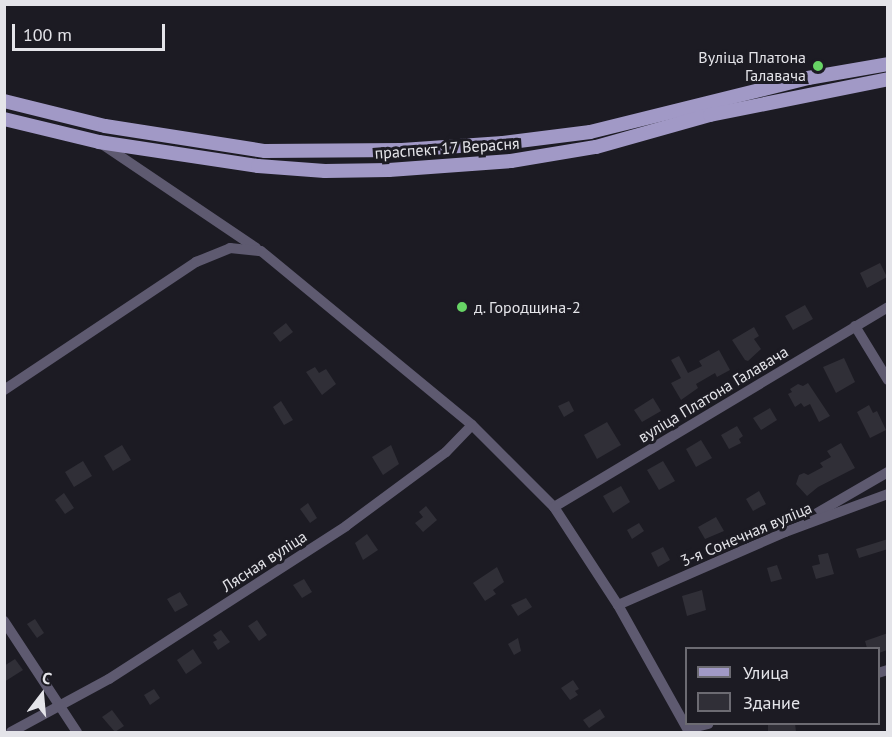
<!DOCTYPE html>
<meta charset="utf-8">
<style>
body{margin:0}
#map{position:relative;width:892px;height:737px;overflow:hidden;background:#1c1b23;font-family:"PT Sans",sans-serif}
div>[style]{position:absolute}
.building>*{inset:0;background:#302f37}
.minor>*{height:10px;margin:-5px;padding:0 5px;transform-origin:5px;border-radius:5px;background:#5e5a70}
.major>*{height:14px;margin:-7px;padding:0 7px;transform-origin:7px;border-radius:7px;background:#a199c6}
.dots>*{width:16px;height:16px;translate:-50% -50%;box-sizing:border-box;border:3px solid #1c1b23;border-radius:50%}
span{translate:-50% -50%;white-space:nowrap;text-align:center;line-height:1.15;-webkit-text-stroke:6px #1c1b23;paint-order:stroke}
.poi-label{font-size:16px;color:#e4e4e9}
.right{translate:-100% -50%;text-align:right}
.left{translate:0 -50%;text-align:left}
.street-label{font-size:16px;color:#e4e4e9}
.frame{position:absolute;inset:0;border:6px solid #e4e4e9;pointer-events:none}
.legend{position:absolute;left:685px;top:647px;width:195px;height:78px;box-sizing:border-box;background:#1c1b23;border:2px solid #6c6b72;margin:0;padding:8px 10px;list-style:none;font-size:18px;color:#e4e4e9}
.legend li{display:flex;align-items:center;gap:12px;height:30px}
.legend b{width:30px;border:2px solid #6c6b72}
.north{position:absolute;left:12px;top:665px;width:60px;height:60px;-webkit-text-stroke:4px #1c1b23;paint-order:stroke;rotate:16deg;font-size:16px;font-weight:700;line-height:24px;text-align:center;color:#e4e4e9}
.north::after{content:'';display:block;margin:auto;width:21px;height:27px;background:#e4e4e9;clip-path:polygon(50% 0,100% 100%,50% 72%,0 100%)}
.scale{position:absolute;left:12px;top:24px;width:153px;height:27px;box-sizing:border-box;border:3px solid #e4e4e9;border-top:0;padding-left:8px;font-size:18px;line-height:21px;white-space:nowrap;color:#e4e4e9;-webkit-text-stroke:4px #1c1b23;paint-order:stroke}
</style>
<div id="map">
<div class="building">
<i style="clip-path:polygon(880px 263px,887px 277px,867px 288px,860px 273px)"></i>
<i style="clip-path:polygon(805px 305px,813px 319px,793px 330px,785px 316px)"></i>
<i style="clip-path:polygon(286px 323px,293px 332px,280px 342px,273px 333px)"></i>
<i style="clip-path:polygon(754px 327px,759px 336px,754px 339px,761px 349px,748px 361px,745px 360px,732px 340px)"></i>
<i style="clip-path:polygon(719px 350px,730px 370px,717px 377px,715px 373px,696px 384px,698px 388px,681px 400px,671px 383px,681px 378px,671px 360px,679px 356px,688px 373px,702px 366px,699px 361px)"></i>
<i style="clip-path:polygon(844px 358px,855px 382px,836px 393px,823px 367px)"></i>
<i style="clip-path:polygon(315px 367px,319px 373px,326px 369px,336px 384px,322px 395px,306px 372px)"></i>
<i style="clip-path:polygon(808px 383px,830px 416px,819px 422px,810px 404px,804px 407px,801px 403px,795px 407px,788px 394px,792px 392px,790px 389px,798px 384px,803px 386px)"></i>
<i style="clip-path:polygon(653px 398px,661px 411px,642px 422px,634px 410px)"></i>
<i style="clip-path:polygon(281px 401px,293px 420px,284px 425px,273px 407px)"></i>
<i style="clip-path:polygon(569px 401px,574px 411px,564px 417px,558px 406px)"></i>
<i style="clip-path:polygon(869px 405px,873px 413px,877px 411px,886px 430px,870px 438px,857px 412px)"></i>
<i style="clip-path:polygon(770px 408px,777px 420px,761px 430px,753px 418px)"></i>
<i style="clip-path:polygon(607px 422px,621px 445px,597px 459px,584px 435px)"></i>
<i style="clip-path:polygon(737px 426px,743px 436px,739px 439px,741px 443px,729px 449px,721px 435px)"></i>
<i style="clip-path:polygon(701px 440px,712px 458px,696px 467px,686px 449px)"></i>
<i style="clip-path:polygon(841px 443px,855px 468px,818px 487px,807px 496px,796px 484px,799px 475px,804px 473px,808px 475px,823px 467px,820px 463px,831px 457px,827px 451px)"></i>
<i style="clip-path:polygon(122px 445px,131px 460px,113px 471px,104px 456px)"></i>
<i style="clip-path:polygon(391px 445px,399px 464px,383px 475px,372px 457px)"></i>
<i style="clip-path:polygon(83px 461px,92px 476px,74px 487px,65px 472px)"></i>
<i style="clip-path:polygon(663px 461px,675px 481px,659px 490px,647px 470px)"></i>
<i style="clip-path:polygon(621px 486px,630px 502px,613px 513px,603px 496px)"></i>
<i style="clip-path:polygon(759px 491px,766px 504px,753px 511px,746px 499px)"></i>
<i style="clip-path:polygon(64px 493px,74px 508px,65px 514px,55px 500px)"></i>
<i style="clip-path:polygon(308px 503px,317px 518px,310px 523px,300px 509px)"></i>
<i style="clip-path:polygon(426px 506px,437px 520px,423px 532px,415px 523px,423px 517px,419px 512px)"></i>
<i style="clip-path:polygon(716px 517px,724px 531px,705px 539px,698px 527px)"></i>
<i style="clip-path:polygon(639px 523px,644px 531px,632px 539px,627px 530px)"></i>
<i style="clip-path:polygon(367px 534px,378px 550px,363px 560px,355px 543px)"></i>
<i style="clip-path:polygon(888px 539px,888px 549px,859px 558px,856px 549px)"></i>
<i style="clip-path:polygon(663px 547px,670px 560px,658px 567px,651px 553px)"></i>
<i style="clip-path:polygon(828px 553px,834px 574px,816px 579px,812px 566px,820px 564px,818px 555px)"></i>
<i style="clip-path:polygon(777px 565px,782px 579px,771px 582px,767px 568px)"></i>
<i style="clip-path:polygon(497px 567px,504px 582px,493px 590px,496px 594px,485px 601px,473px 583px)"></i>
<i style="clip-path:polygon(304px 579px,312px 592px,302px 598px,293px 585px)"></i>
<i style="clip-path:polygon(702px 590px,706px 610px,687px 616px,682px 596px)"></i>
<i style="clip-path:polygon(180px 592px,188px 605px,175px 612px,167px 599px)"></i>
<i style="clip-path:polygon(526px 598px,532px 607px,518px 616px,511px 605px)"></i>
<i style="clip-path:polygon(35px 619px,44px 633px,37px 638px,27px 624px)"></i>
<i style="clip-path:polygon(257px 620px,267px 635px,259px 641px,248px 626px)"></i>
<i style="clip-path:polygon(221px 630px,230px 642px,218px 650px,213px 642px,217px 640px,213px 635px)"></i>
<i style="clip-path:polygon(888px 633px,887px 650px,879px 653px,879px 648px,867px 648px,865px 641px)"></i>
<i style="clip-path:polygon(518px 638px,521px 651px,514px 655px,508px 644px)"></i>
<i style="clip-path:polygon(193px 649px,202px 663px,186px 674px,177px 660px)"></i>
<i style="clip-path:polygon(15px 659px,23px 670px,4px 682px,4px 666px)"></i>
<i style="clip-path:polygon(573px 680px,579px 689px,575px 691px,578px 695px,570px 700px,561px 688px)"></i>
<i style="clip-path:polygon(154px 689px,160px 698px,150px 705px,144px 695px)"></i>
<i style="clip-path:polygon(600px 709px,605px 717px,589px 728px,583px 720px)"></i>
<i style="clip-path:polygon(112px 710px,124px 726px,115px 732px,102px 717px)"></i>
<i style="clip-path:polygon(768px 723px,795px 723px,796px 732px,768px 732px)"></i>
</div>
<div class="minor">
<i style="left:102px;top:144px;width:186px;rotate:34deg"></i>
<i style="left:855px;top:326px;width:63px;rotate:58.6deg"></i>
<i style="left:4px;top:390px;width:231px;rotate:-33.7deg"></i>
<i style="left:196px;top:262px;width:37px;rotate:-22deg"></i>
<i style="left:230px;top:248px;width:31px;rotate:6deg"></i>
<i style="left:261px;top:251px;width:273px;rotate:39.5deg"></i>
<i style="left:472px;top:425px;width:116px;rotate:45deg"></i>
<i style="left:554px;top:507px;width:117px;rotate:56.9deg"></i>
<i style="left:618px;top:605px;width:145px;rotate:60.8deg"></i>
<i style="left:554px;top:507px;width:389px;rotate:-30.9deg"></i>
<i style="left:812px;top:516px;width:88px;rotate:-30.1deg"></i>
<i style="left:618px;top:605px;width:182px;rotate:-23.6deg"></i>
<i style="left:785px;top:532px;width:110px;rotate:-20.3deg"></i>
<i style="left:4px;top:621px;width:133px;rotate:56.7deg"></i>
<i style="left:878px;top:673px;width:10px;rotate:-17deg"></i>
<i style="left:688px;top:729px;width:21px;rotate:-14deg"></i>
<i style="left:11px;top:732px;width:111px;rotate:-28.4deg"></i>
<i style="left:109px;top:679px;width:282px;rotate:-32.8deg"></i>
<i style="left:346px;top:526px;width:124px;rotate:-36.5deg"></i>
<i style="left:446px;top:452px;width:37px;rotate:-46deg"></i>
</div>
<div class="major">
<i style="left:4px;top:101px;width:104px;rotate:13.9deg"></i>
<i style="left:105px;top:126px;width:162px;rotate:8.9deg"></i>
<i style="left:265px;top:151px;width:137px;rotate:-0.4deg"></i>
<i style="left:402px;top:150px;width:101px;rotate:-4deg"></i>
<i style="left:503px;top:143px;width:88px;rotate:-7.2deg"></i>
<i style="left:590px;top:132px;width:225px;rotate:-13.9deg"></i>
<i style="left:808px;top:78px;width:81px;rotate:-9.9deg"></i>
<i style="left:4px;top:119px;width:98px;rotate:13.6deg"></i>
<i style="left:99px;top:142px;width:161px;rotate:8.6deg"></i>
<i style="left:258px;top:166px;width:67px;rotate:4.3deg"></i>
<i style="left:325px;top:171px;width:64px;rotate:-0.9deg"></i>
<i style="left:389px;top:170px;width:122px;rotate:-4.2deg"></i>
<i style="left:511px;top:161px;width:86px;rotate:-9.4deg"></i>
<i style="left:596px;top:147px;width:118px;rotate:-15.7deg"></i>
<i style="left:710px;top:115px;width:182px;rotate:-11.4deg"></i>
</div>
<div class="dots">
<i style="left:818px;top:66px;background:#67d465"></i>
<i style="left:462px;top:307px;background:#67d465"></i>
</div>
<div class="poi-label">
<span class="right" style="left:806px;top:66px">Вуліца Платона<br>Галавача</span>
<span class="left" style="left:474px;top:307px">д. Городщина-2</span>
</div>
<div class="street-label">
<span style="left:447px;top:148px;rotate:-4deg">праспект 17 Верасня</span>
<span style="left:713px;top:394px;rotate:-31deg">вуліца Платона Галавача</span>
<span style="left:746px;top:534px;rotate:-23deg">3-я Сонечная вуліца</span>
<span style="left:264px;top:561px;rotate:-33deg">Лясная вуліца</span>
</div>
<div class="frame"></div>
<ul class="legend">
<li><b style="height:8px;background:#a199c6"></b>Улица</li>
<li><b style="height:16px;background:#302f37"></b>Здание</li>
</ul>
<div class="north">С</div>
<div class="scale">100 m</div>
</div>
